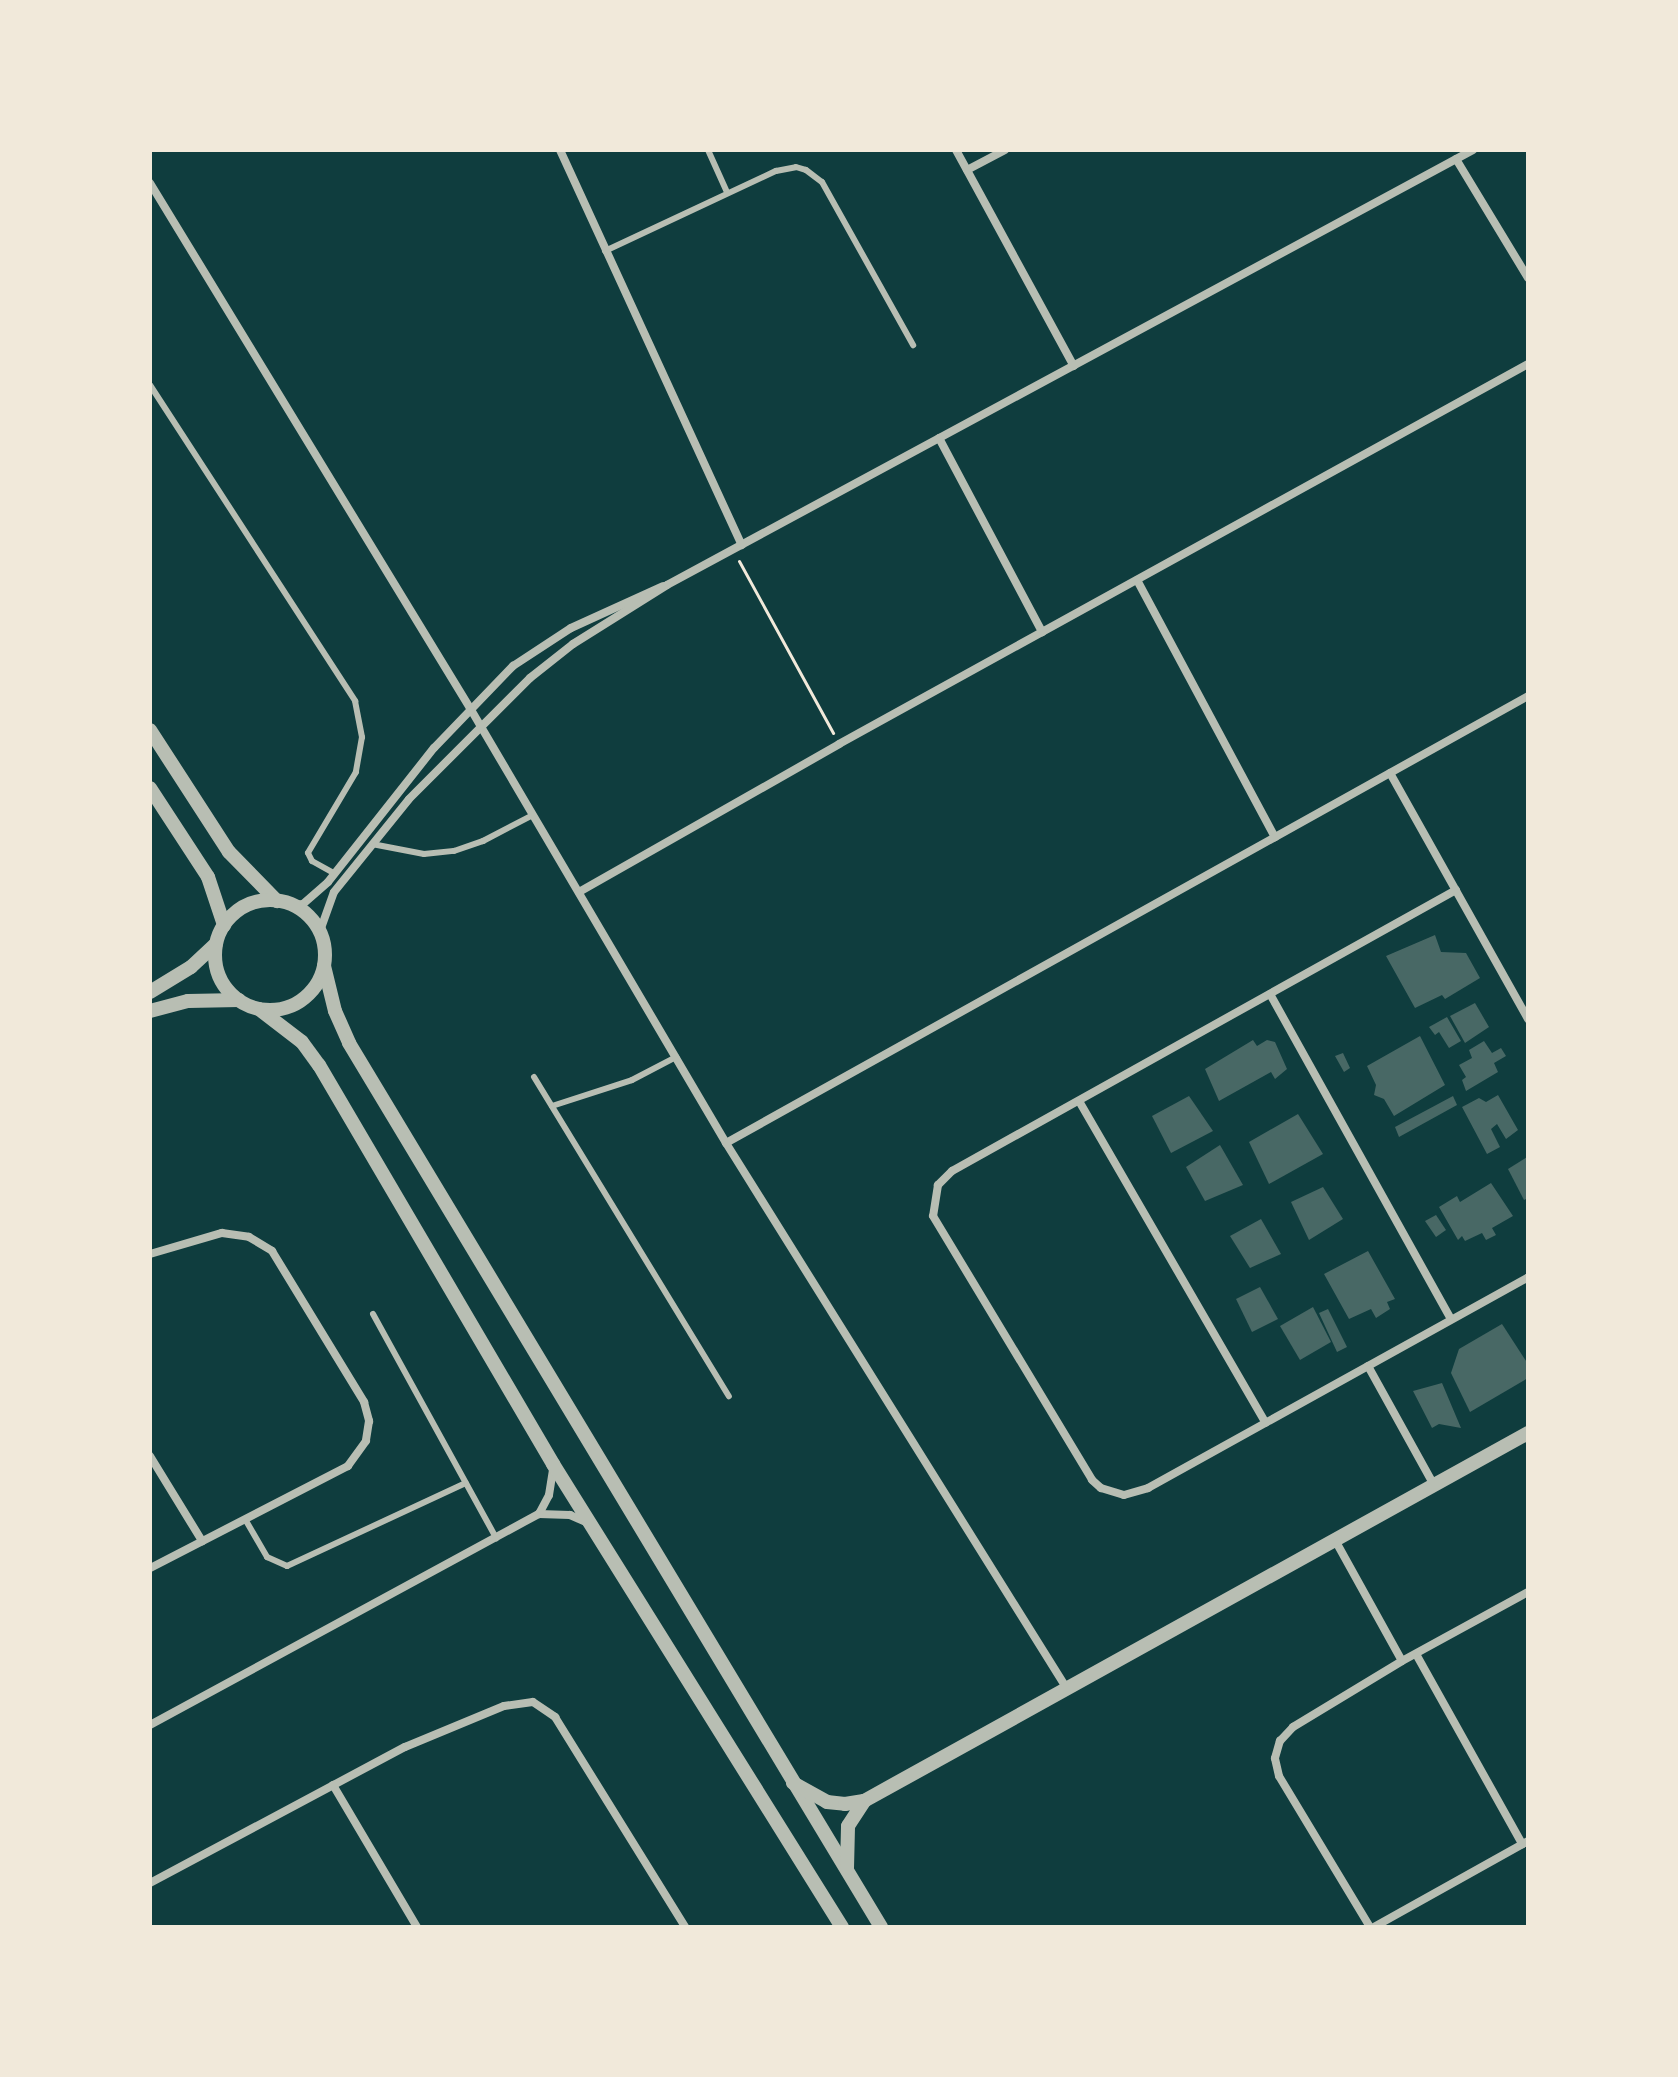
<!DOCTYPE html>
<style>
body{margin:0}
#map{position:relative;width:1678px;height:2077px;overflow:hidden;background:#0f3d3e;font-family:Ubuntu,sans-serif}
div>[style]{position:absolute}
.building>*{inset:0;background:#486865}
.path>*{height:3px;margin:-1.5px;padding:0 1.5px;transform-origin:1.5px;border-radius:1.5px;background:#f1e9da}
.service>*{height:6px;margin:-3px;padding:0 3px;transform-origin:3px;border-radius:3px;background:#b8beb3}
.minor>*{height:8px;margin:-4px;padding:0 4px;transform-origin:4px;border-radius:4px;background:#b8beb3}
.tertiary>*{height:14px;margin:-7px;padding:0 7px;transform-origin:7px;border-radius:7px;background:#b8beb3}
.tertiary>.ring{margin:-7px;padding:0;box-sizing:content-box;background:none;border:14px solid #b8beb3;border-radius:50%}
span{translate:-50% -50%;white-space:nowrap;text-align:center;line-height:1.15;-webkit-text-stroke:8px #f1e9da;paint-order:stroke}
.frame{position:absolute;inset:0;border:152px solid #f1e9da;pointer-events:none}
</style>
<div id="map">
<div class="building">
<i style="clip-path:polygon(1435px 935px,1441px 952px,1466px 953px,1480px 978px,1445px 999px,1442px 995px,1415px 1008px,1386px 956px)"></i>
<i style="clip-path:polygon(1475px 1003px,1489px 1027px,1465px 1043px,1450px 1016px)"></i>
<i style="clip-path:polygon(1447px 1017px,1461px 1041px,1449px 1048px,1439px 1032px,1435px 1035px,1429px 1027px)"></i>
<i style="clip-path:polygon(1420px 1036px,1445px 1085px,1394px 1116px,1384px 1099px,1374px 1095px,1376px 1085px,1367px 1066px)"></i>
<i style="clip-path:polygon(1253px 1040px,1257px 1046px,1267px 1040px,1275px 1042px,1287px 1069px,1275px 1079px,1271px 1072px,1219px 1101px,1205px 1069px)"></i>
<i style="clip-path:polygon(1484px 1041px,1492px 1053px,1501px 1048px,1506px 1056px,1494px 1063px,1498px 1072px,1466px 1091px,1462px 1080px,1466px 1077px,1459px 1065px,1472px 1058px,1469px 1050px)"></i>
<i style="clip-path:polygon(1343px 1053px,1350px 1068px,1344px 1072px,1335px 1056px)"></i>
<i style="clip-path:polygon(1498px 1095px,1518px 1130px,1506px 1139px,1497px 1124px,1491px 1129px,1500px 1147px,1487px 1154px,1462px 1107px,1479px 1098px,1486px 1102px)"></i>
<i style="clip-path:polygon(1189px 1096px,1213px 1131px,1171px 1153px,1152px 1116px)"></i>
<i style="clip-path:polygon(1453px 1096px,1457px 1105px,1399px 1137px,1395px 1127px)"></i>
<i style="clip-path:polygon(1298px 1114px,1323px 1154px,1269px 1184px,1249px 1142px)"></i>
<i style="clip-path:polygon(1220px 1145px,1243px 1185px,1205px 1201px,1186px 1167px)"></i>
<i style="clip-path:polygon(1527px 1157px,1528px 1198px,1524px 1200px,1508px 1169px)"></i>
<i style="clip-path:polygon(1491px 1183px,1513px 1216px,1492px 1228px,1496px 1235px,1486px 1240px,1482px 1233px,1465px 1241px,1462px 1236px,1458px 1240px,1439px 1207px,1457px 1196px,1460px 1202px)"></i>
<i style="clip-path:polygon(1323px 1187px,1343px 1219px,1309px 1240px,1291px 1202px)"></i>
<i style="clip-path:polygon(1436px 1215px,1446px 1230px,1436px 1237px,1425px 1221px)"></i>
<i style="clip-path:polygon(1261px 1219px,1281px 1254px,1250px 1268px,1230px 1236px)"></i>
<i style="clip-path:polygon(1368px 1251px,1395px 1299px,1387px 1302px,1390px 1309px,1376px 1318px,1371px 1309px,1349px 1319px,1324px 1274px)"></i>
<i style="clip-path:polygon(1260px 1287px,1278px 1319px,1252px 1332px,1236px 1299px)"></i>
<i style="clip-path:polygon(1313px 1307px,1331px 1342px,1300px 1360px,1280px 1326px)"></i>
<i style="clip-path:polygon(1328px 1309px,1347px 1347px,1337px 1352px,1319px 1313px)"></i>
<i style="clip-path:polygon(1502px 1324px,1528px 1364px,1528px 1378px,1470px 1412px,1451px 1373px,1459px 1349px)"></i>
<i style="clip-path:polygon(1442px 1383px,1461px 1428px,1439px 1424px,1432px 1428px,1413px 1391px)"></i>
</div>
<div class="path">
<i style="left:739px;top:561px;width:196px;rotate:61.3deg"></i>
</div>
<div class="service">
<i style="left:708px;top:150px;width:46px;rotate:65.7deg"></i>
<i style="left:605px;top:251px;width:189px;rotate:-25.1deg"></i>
<i style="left:776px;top:171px;width:20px;rotate:-11deg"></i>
<i style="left:796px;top:167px;width:10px;rotate:17deg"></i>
<i style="left:806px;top:170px;width:20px;rotate:37deg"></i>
<i style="left:822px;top:182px;width:187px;rotate:60.8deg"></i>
<i style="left:150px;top:385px;width:377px;rotate:57deg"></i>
<i style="left:355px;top:701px;width:37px;rotate:79deg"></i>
<i style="left:362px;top:737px;width:36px;rotate:100deg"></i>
<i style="left:356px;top:772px;width:94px;rotate:120.7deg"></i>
<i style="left:308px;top:853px;width:9px;rotate:63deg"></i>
<i style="left:312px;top:861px;width:26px;rotate:29deg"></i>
<i style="left:372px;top:844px;width:53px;rotate:10.9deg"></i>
<i style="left:424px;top:854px;width:30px;rotate:-6deg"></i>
<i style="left:454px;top:851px;width:31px;rotate:-19deg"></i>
<i style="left:483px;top:841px;width:56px;rotate:-27.5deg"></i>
<i style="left:534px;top:1077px;width:374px;rotate:58.6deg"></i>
<i style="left:552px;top:1106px;width:84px;rotate:-18deg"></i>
<i style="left:632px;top:1080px;width:50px;rotate:-27.6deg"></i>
<i style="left:373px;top:1314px;width:256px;rotate:61.2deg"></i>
<i style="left:245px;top:1519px;width:44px;rotate:59.9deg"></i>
<i style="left:267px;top:1557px;width:22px;rotate:24deg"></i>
<i style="left:287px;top:1566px;width:197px;rotate:-24.9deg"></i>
</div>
<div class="minor">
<i style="left:560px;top:150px;width:435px;rotate:65.3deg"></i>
<i style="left:956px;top:150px;width:246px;rotate:61.4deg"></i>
<i style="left:1456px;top:159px;width:139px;rotate:58.8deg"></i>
<i style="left:967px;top:170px;width:43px;rotate:-27.8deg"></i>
<i style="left:150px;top:183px;width:615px;rotate:58.64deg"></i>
<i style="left:470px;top:708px;width:505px;rotate:59.52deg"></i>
<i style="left:726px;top:1143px;width:644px;rotate:58.01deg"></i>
<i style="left:939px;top:438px;width:220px;rotate:62deg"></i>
<i style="left:1137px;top:580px;width:292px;rotate:61.8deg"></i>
<i style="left:1390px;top:773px;width:282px;rotate:60.7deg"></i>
<i style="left:1456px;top:890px;width:577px;rotate:150.86deg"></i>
<i style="left:952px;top:1171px;width:20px;rotate:135deg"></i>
<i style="left:938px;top:1185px;width:31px;rotate:99deg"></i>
<i style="left:933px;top:1216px;width:308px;rotate:58.9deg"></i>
<i style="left:1092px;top:1480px;width:12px;rotate:42deg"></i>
<i style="left:1101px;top:1488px;width:24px;rotate:17deg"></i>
<i style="left:1124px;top:1495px;width:25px;rotate:-16deg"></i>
<i style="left:1148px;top:1488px;width:435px;rotate:-29deg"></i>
<i style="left:579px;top:892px;width:299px;rotate:-29.6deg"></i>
<i style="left:839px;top:744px;width:787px;rotate:-28.88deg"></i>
<i style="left:294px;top:905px;width:9px;rotate:-6deg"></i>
<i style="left:303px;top:904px;width:33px;rotate:-41deg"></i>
<i style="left:328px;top:882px;width:171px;rotate:-51.7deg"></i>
<i style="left:434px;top:748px;width:114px;rotate:-46.1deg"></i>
<i style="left:513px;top:666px;width:69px;rotate:-33.2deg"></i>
<i style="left:571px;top:628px;width:101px;rotate:-24.5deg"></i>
<i style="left:320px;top:931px;width:41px;rotate:-70.3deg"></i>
<i style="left:334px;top:892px;width:119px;rotate:-51.1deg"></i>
<i style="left:409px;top:799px;width:171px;rotate:-45deg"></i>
<i style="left:530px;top:678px;width:55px;rotate:-38.3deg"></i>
<i style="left:573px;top:644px;width:111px;rotate:-32.1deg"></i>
<i style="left:667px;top:585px;width:916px;rotate:-28.36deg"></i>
<i style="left:1270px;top:994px;width:372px;rotate:60.9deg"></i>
<i style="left:1079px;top:1101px;width:372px;rotate:59.9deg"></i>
<i style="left:726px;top:1143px;width:918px;rotate:-29.13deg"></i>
<i style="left:150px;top:1254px;width:75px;rotate:-16.3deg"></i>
<i style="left:222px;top:1233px;width:27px;rotate:8deg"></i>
<i style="left:249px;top:1237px;width:27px;rotate:31deg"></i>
<i style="left:272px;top:1251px;width:177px;rotate:58.6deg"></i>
<i style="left:364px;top:1402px;width:20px;rotate:75deg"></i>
<i style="left:369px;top:1421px;width:20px;rotate:99deg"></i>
<i style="left:366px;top:1441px;width:31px;rotate:126deg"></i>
<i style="left:348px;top:1466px;width:223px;rotate:152.7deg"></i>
<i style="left:1368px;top:1366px;width:136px;rotate:61deg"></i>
<i style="left:150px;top:1456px;width:100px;rotate:58.5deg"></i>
<i style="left:539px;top:1514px;width:21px;rotate:-62deg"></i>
<i style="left:549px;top:1495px;width:26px;rotate:-81deg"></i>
<i style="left:1335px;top:1540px;width:138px;rotate:61deg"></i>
<i style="left:1416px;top:1654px;width:218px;rotate:60.8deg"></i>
<i style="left:150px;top:1725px;width:443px;rotate:-28.5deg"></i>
<i style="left:539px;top:1514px;width:31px;rotate:2deg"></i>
<i style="left:570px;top:1515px;width:17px;rotate:24deg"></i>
<i style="left:333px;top:1785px;width:165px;rotate:59.4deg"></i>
<i style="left:150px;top:1883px;width:289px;rotate:-28.1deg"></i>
<i style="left:405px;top:1747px;width:107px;rotate:-22.5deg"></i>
<i style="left:504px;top:1706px;width:29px;rotate:-8deg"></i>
<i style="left:533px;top:1702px;width:27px;rotate:34deg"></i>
<i style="left:555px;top:1717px;width:247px;rotate:58.2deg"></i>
<i style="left:1370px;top:1927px;width:176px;rotate:-121.1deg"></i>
<i style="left:1279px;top:1776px;width:18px;rotate:-103deg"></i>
<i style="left:1275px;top:1758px;width:18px;rotate:-74deg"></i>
<i style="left:1280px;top:1741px;width:19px;rotate:-47deg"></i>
<i style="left:1293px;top:1727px;width:127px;rotate:-31.2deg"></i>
<i style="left:1402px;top:1661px;width:144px;rotate:-28.7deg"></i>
<i style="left:1374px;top:1927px;width:176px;rotate:-29.2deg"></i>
</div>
<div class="tertiary">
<i style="left:150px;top:730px;width:145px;rotate:57.1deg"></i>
<i style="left:229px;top:852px;width:69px;rotate:45.6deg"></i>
<i style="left:150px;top:788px;width:106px;rotate:56.9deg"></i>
<i style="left:208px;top:877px;width:51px;rotate:71.6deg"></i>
<i class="ring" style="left:215px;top:900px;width:96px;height:96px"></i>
<i style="left:324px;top:966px;width:46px;rotate:76.3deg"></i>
<i style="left:335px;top:1011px;width:35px;rotate:66deg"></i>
<i style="left:349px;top:1043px;width:1032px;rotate:58.96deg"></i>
<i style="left:150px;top:992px;width:48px;rotate:-31.4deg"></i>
<i style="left:191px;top:967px;width:34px;rotate:-43deg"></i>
<i style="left:259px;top:1009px;width:54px;rotate:37.5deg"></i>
<i style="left:302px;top:1042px;width:29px;rotate:54deg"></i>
<i style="left:319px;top:1065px;width:463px;rotate:59.6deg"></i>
<i style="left:553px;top:1464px;width:546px;rotate:58.03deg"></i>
<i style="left:150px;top:1011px;width:39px;rotate:-15deg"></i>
<i style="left:188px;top:1001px;width:51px;rotate:-1.1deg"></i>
<i style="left:793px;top:1783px;width:39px;rotate:29deg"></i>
<i style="left:827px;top:1802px;width:18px;rotate:6deg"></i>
<i style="left:845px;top:1804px;width:19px;rotate:-9deg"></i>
<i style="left:864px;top:1801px;width:759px;rotate:-29deg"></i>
<i style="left:847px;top:1868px;width:42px;rotate:-88.6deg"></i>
<i style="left:848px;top:1826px;width:30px;rotate:-57deg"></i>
</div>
<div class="frame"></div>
</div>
